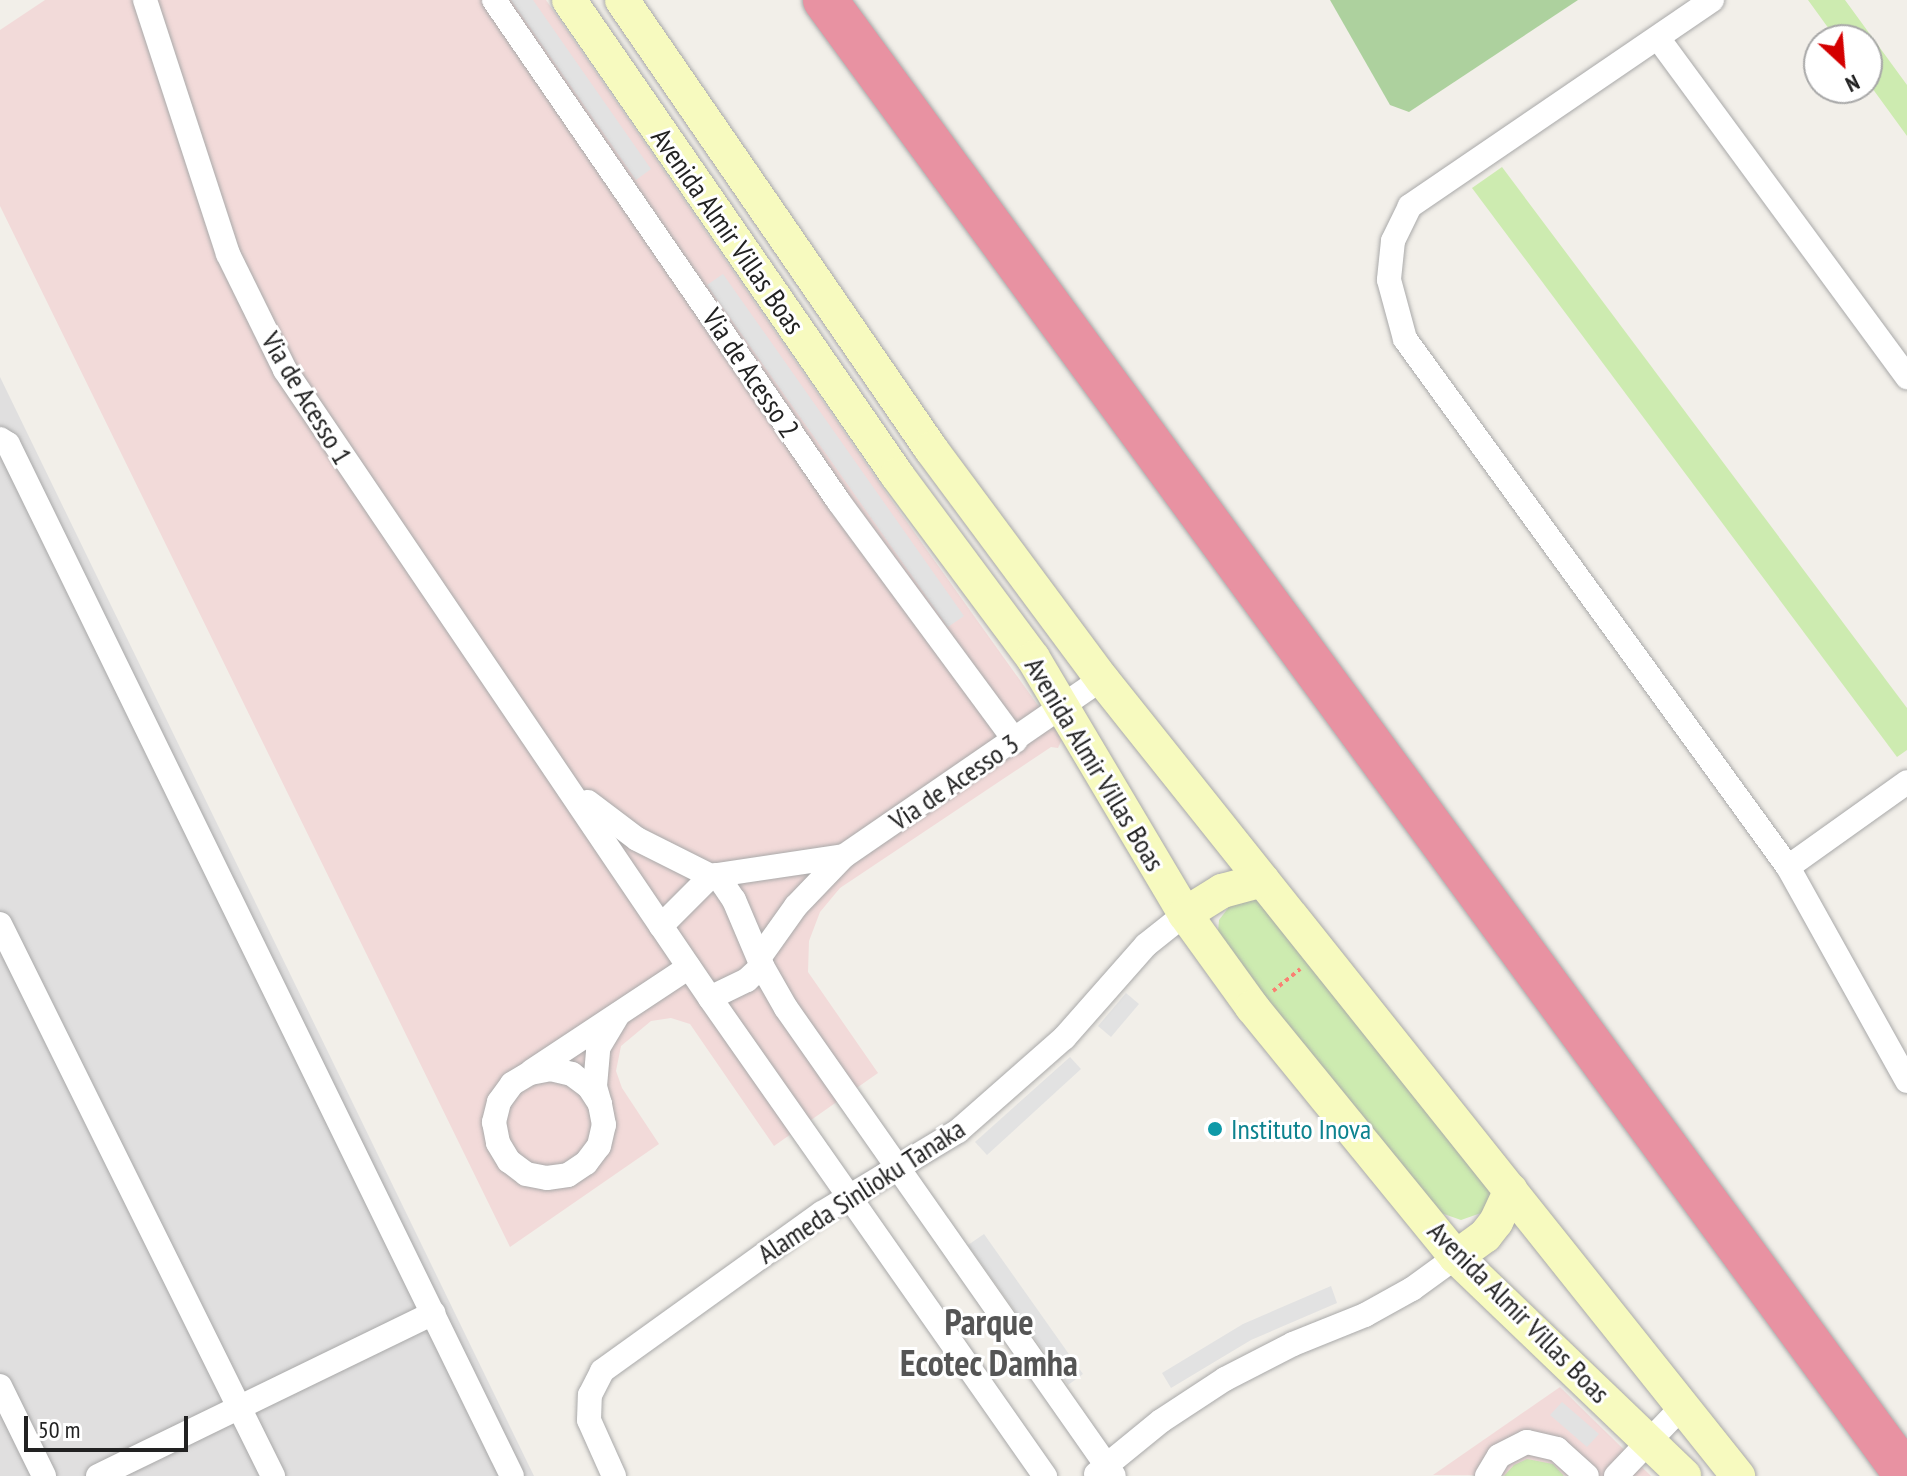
<!DOCTYPE html>
<style>
body{margin:0}
#map{position:relative;width:1907px;height:1476px;overflow:hidden;background:#f2efe9;font-family:"PT Sans Narrow",sans-serif}
div>[style]{position:absolute}
.residential>*{inset:0;background:#e0dfdf}
.commercial>*{inset:0;background:#f2dad9}
.grass>*{inset:0;background:#cdebb0}
.forest>*{inset:0;background:#add19e}
.parking>*{inset:0;background:#e2e2e2}
.path>*{height:4px;margin-top:-2px;transform-origin:0;background:repeating-linear-gradient(90deg,#fa8072 0 4px,transparent 0 8px)}
.roads{filter:drop-shadow(0 0 2px #a9a9a9) drop-shadow(0 0 2px #a9a9a9)}
.street>*{height:24px;margin:-12px;padding:0 12px;transform-origin:12px;border-radius:12px;background:#fff}
.secondary>*{height:34px;margin:-17px;padding:0 17px;transform-origin:17px;border-radius:17px;background:#f7fabf}
.highway>*{height:44px;margin:-22px;padding:0 22px;transform-origin:22px;border-radius:22px;background:#e892a2}
.dots>*{width:22px;height:22px;translate:-50% -50%;box-sizing:border-box;border:4px solid #fff;border-radius:50%}
span{translate:-50% -50%;white-space:nowrap;text-align:center;line-height:1.15;-webkit-text-stroke:6px #fff;paint-order:stroke}
.street-label{font-size:28px;color:#222}
.culture-label{font-size:28px;color:#0d838f}
.left{translate:0 -50%;text-align:left}
.district-label{font-size:36px;color:#555;font-weight:700}
.north{position:absolute;left:1803px;top:24px;width:80px;height:80px;box-sizing:border-box;background:#fff;border:2px solid #a7a7a7;border-radius:50%;rotate:154deg;font-size:22px;font-weight:700;line-height:32px;text-align:center;color:#222}
.north::after{content:'';display:block;margin:auto;width:28px;height:36px;background:#d40000;clip-path:polygon(50% 0,100% 100%,50% 72%,0 100%)}
.scale{position:absolute;left:24px;top:1416px;width:164px;height:36px;box-sizing:border-box;border:4px solid #222;border-top:0;padding-left:10px;font-size:24px;line-height:28px;white-space:nowrap;color:#222;-webkit-text-stroke:6px #fff;paint-order:stroke}
</style>
<div id="map">
<div class="residential">
<i style="clip-path:polygon(0 377px,534px 1476px,0 1476px)"></i>
</div>
<div class="commercial">
<i style="clip-path:polygon(45px 0,546px 0,882px 487px,1062px 739px,1058px 748px,1051px 747px,840px 888px,820px 912px,809px 941px,808px 972px,878px 1073px,774px 1146px,690px 1024px,671px 1018px,651px 1021px,621px 1046px,616px 1071px,622px 1088px,659px 1144px,510px 1247px,0 206px,0 30px)"></i>
<i style="clip-path:polygon(1560px 1387px,1651px 1476px,1433px 1475px)"></i>
</div>
<div class="grass">
<i style="clip-path:polygon(1808px 0,1845px 0,1907px 85px,1907px 136px,1867px 81px,1867px 40px,1837px 40px)"></i>
<i style="clip-path:polygon(1502px 167px,1907px 708px,1907px 750px,1897px 757px,1472px 188px)"></i>
<i style="clip-path:polygon(1254px 899px,1264px 904px,1490px 1184px,1491px 1195px,1481px 1213px,1461px 1220px,1441px 1213px,1275px 1013px,1218px 932px,1219px 920px,1232px 903px)"></i>
<i style="clip-path:polygon(1527px 1459px,1553px 1464px,1564px 1476px,1504px 1476px,1514px 1465px)"></i>
</div>
<div class="forest">
<i style="clip-path:polygon(1330px 0,1578px 0,1409px 112px,1390px 105px)"></i>
</div>
<div class="parking">
<i style="clip-path:polygon(511px 0,533px 0,651px 169px,636px 180px)"></i>
<i style="clip-path:polygon(723px 274px,964px 616px,948px 627px,707px 285px)"></i>
<i style="clip-path:polygon(1126px 993px,1139px 1004px,1111px 1037px,1098px 1026px)"></i>
<i style="clip-path:polygon(1070px 1057px,1081px 1069px,987px 1155px,975px 1142px)"></i>
<i style="clip-path:polygon(984px 1234px,1083px 1374px,1068px 1385px,968px 1245px)"></i>
<i style="clip-path:polygon(1331px 1286px,1337px 1303px,1251px 1340px,1171px 1388px,1162px 1373px,1243px 1324px)"></i>
<i style="clip-path:polygon(1562px 1402px,1599px 1434px,1587px 1447px,1550px 1415px)"></i>
</div>
<div class="path">
<i style="left:1273px;top:991px;width:35px;rotate:-39deg"></i>
</div>
<div class="roads">
<div class="street">
<i style="left:145px;top:0;width:267px;rotate:71.9deg"></i>
<i style="left:228px;top:254px;width:129px;rotate:63.8deg"></i>
<i style="left:285px;top:370px;width:671px;rotate:55.93deg"></i>
<i style="left:494px;top:0;width:609px;rotate:55.5deg"></i>
<i style="left:839px;top:502px;width:297px;rotate:53.6deg"></i>
<i style="left:1712px;top:0;width:366px;rotate:145.7deg"></i>
<i style="left:1410px;top:206px;width:39px;rotate:116deg"></i>
<i style="left:1393px;top:241px;width:39px;rotate:96deg"></i>
<i style="left:1389px;top:280px;width:61px;rotate:74.8deg"></i>
<i style="left:1405px;top:339px;width:652px;rotate:54.04deg"></i>
<i style="left:1788px;top:867px;width:245px;rotate:60.9deg"></i>
<i style="left:1658px;top:38px;width:421px;rotate:53.7deg"></i>
<i style="left:0;top:439px;width:9px;rotate:32deg"></i>
<i style="left:8px;top:444px;width:1148px;rotate:63.97deg"></i>
<i style="left:588px;top:802px;width:61px;rotate:37.1deg"></i>
<i style="left:637px;top:839px;width:83px;rotate:26.6deg"></i>
<i style="left:1788px;top:867px;width:146px;rotate:-35.5deg"></i>
<i style="left:717px;top:875px;width:128px;rotate:-8.5deg"></i>
<i style="left:0;top:924px;width:616px;rotate:63.68deg"></i>
<i style="left:759px;top:958px;width:64px;rotate:-54.6deg"></i>
<i style="left:796px;top:906px;width:69px;rotate:-46.2deg"></i>
<i style="left:844px;top:856px;width:313px;rotate:-34.5deg"></i>
<i style="left:762px;top:966px;width:21px;rotate:137deg"></i>
<i style="left:747px;top:980px;width:41px;rotate:154.1deg"></i>
<i style="left:710px;top:998px;width:87px;rotate:-124.2deg"></i>
<i style="left:661px;top:926px;width:71px;rotate:-45deg"></i>
<i style="left:711px;top:876px;width:6px;rotate:-9deg"></i>
<i style="left:717px;top:875px;width:30px;rotate:56deg"></i>
<i style="left:734px;top:900px;width:72px;rotate:67deg"></i>
<i style="left:762px;top:966px;width:48px;rotate:60.3deg"></i>
<i style="left:786px;top:1008px;width:571px;rotate:54.98deg"></i>
<i style="left:710px;top:998px;width:584px;rotate:54.98deg"></i>
<i style="left:532px;top:1071px;width:188px;rotate:-33.5deg"></i>
<i style="left:600px;top:1104px;width:20px;rotate:-123deg"></i>
<i style="left:589px;top:1087px;width:21px;rotate:-143deg"></i>
<i style="left:572px;top:1074px;width:22px;rotate:-167deg"></i>
<i style="left:551px;top:1069px;width:21px;rotate:169deg"></i>
<i style="left:530px;top:1073px;width:21px;rotate:149deg"></i>
<i style="left:512px;top:1084px;width:22px;rotate:126deg"></i>
<i style="left:499px;top:1102px;width:21px;rotate:104deg"></i>
<i style="left:494px;top:1122px;width:21px;rotate:79deg"></i>
<i style="left:498px;top:1143px;width:21px;rotate:59deg"></i>
<i style="left:509px;top:1161px;width:21px;rotate:37deg"></i>
<i style="left:526px;top:1174px;width:21px;rotate:11deg"></i>
<i style="left:547px;top:1178px;width:21px;rotate:-8deg"></i>
<i style="left:568px;top:1175px;width:22px;rotate:-34deg"></i>
<i style="left:586px;top:1163px;width:21px;rotate:-53deg"></i>
<i style="left:599px;top:1146px;width:22px;rotate:-77deg"></i>
<i style="left:604px;top:1125px;width:21px;rotate:-101deg"></i>
<i style="left:600px;top:1104px;width:19px;rotate:-106deg"></i>
<i style="left:595px;top:1086px;width:38px;rotate:-85deg"></i>
<i style="left:598px;top:1048px;width:39px;rotate:-59deg"></i>
<i style="left:0;top:1386px;width:100px;rotate:63.9deg"></i>
<i style="left:1096px;top:1474px;width:84px;rotate:-39.2deg"></i>
<i style="left:1161px;top:1421px;width:77px;rotate:-33.3deg"></i>
<i style="left:1225px;top:1379px;width:76px;rotate:-27.2deg"></i>
<i style="left:1293px;top:1344px;width:78px;rotate:-21.9deg"></i>
<i style="left:1365px;top:1315px;width:54px;rotate:-29deg"></i>
<i style="left:1412px;top:1289px;width:54px;rotate:-36deg"></i>
<i style="left:98px;top:1476px;width:373px;rotate:-25.9deg"></i>
<i style="left:614px;top:1476px;width:61px;rotate:-114.1deg"></i>
<i style="left:589px;top:1420px;width:25px;rotate:-88deg"></i>
<i style="left:590px;top:1395px;width:27px;rotate:-63deg"></i>
<i style="left:602px;top:1371px;width:271px;rotate:-35.7deg"></i>
<i style="left:822px;top:1213px;width:159px;rotate:-31.1deg"></i>
<i style="left:958px;top:1131px;width:141px;rotate:-41.3deg"></i>
<i style="left:1064px;top:1038px;width:124px;rotate:-48.6deg"></i>
<i style="left:1146px;top:945px;width:50px;rotate:-38.5deg"></i>
<i style="left:1487px;top:1476px;width:23px;rotate:-59deg"></i>
<i style="left:1499px;top:1456px;width:31px;rotate:-27deg"></i>
<i style="left:1527px;top:1442px;width:31px;rotate:13deg"></i>
<i style="left:1557px;top:1449px;width:40px;rotate:42deg"></i>
<i style="left:1616px;top:1476px;width:94px;rotate:-46.3deg"></i>
</div>
<div class="secondary">
<i style="left:569px;top:0;width:577px;rotate:55.37deg"></i>
<i style="left:897px;top:475px;width:228px;rotate:53.4deg"></i>
<i style="left:1033px;top:658px;width:298px;rotate:59.3deg"></i>
<i style="left:1185px;top:914px;width:115px;rotate:54.2deg"></i>
<i style="left:1252px;top:1007px;width:323px;rotate:50.8deg"></i>
<i style="left:1456px;top:1257px;width:316px;rotate:43.8deg"></i>
<i style="left:622px;top:0;width:545px;rotate:55.46deg"></i>
<i style="left:931px;top:449px;width:287px;rotate:53.4deg"></i>
<i style="left:1102px;top:679px;width:1020px;rotate:51.41deg"></i>
<i style="left:1185px;top:914px;width:44px;rotate:-31.9deg"></i>
<i style="left:1222px;top:891px;width:42px;rotate:-15deg"></i>
<i style="left:1456px;top:1257px;width:36px;rotate:-36deg"></i>
<i style="left:1485px;top:1236px;width:18px;rotate:-52deg"></i>
<i style="left:1496px;top:1222px;width:35px;rotate:-65deg"></i>
</div>
<div class="highway">
<i style="left:825px;top:0;width:1830px;rotate:53.76deg"></i>
</div>
</div>
<div class="dots">
<i style="left:1215px;top:1129px;background:#0f9aa8"></i>
</div>
<div class="street-label">
<span style="left:728px;top:231px;rotate:55deg">Avenida Almir Villas Boas</span>
<span style="left:751px;top:373px;rotate:56deg">Via de Acesso 2</span>
<span style="left:307px;top:398px;rotate:59deg">Via de Acesso 1</span>
<span style="left:1095px;top:764px;rotate:59deg">Avenida Almir Villas Boas</span>
<span style="left:954px;top:782px;rotate:-34deg">Via de Acesso 3</span>
<span style="left:861px;top:1191px;rotate:-33deg">Alameda Sinlioku Tanaka</span>
<span style="left:1519px;top:1312px;rotate:45deg">Avenida Almir Villas Boas</span>
</div>
<div class="culture-label">
<span class="left" style="left:1231px;top:1129px">Instituto Inova</span>
</div>
<div class="district-label">
<span style="left:989px;top:1342px">Parque<br>Ecotec Damha</span>
</div>
<div class="north">N</div>
<div class="scale">50 m</div>
</div>
